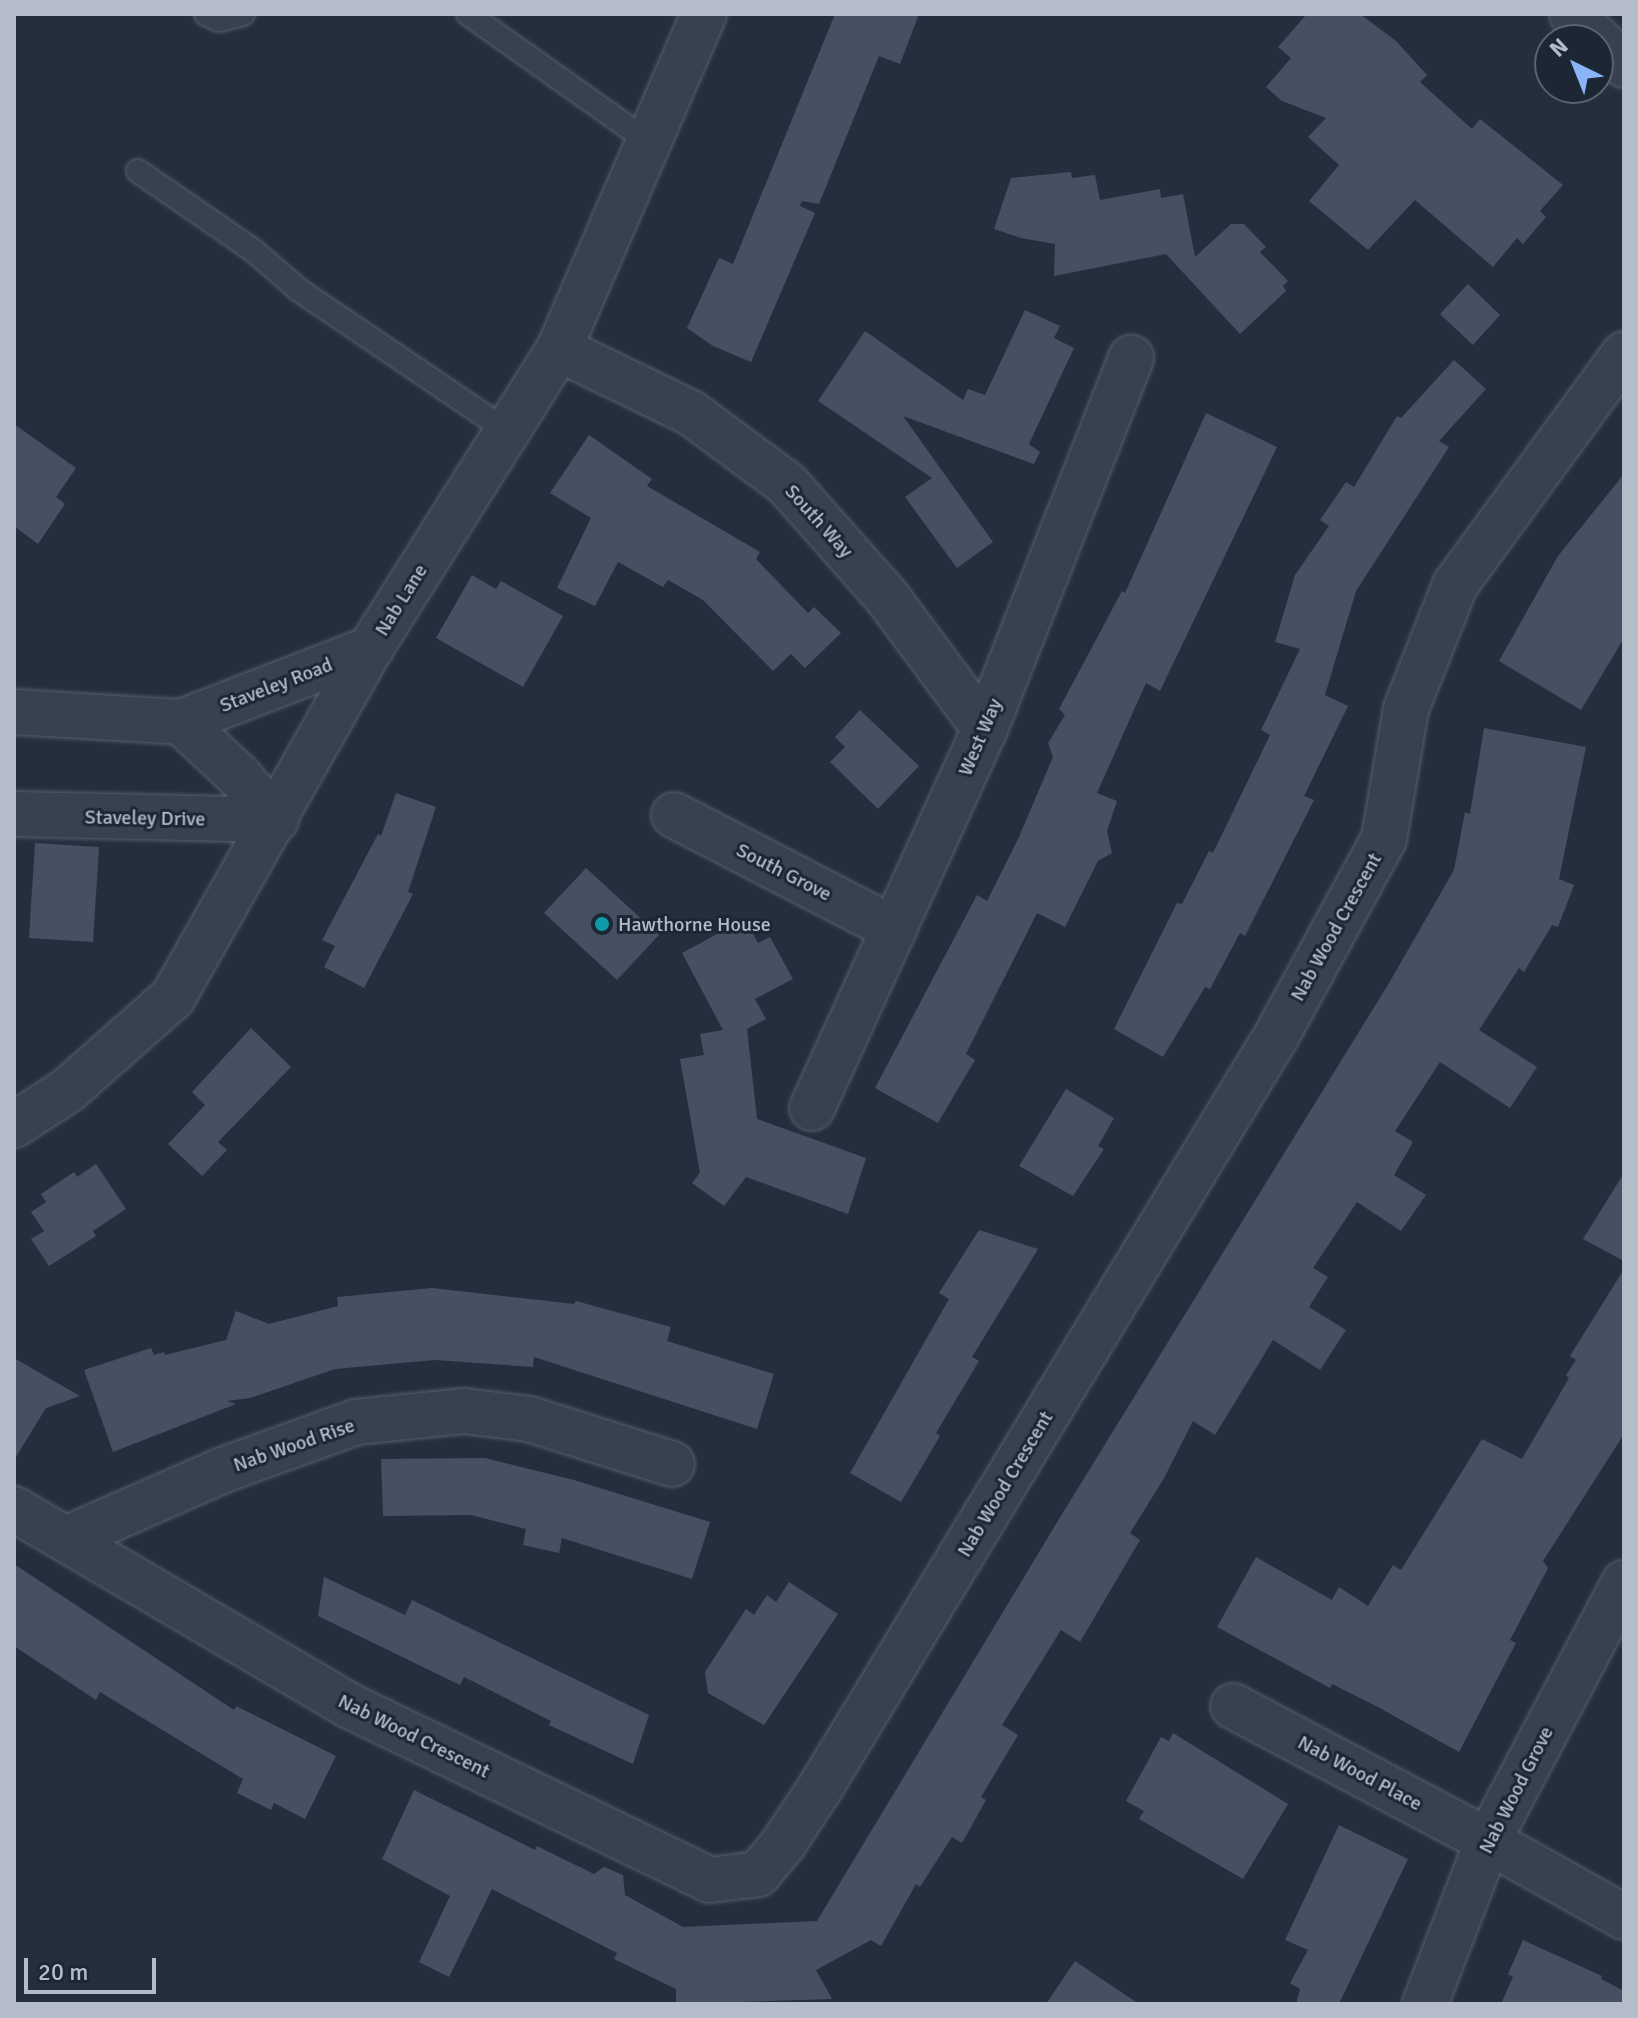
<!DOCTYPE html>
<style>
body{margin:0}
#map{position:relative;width:1638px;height:2018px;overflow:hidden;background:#242f3e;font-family:Signika,sans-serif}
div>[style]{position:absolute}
.building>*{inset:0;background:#455162}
.roads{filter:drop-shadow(0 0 2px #565f6c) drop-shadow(0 0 2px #565f6c)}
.lane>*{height:22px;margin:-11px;padding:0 11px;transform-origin:11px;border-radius:11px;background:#38414e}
.street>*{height:44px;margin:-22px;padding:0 22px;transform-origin:22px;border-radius:22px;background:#38414e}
.dots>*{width:22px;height:22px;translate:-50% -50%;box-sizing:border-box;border:4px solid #1d2633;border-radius:50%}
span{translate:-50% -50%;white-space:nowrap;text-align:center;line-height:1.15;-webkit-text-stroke:6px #1d2633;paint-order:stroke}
.street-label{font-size:20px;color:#b4bcc9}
.poi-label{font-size:20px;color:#b4bcc9}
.left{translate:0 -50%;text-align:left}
.frame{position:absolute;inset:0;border:16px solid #b4bcc9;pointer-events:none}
.north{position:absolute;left:1534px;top:24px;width:80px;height:80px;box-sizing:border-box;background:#1d2633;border:2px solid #59626f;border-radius:50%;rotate:317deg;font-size:22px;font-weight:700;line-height:32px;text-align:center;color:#b4bcc9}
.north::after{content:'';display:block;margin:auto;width:28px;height:36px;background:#8ab4f8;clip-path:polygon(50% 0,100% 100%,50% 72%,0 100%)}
.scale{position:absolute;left:24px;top:1958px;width:132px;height:36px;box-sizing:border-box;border:4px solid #b4bcc9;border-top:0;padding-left:10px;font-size:24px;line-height:28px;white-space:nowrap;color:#b4bcc9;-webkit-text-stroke:6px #1d2633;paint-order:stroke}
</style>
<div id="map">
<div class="building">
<i style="clip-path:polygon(835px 14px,919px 14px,900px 64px,879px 56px,819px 204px,802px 201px,800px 206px,815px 213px,751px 362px,713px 346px,687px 328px,719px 258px,733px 264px)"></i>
<i style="clip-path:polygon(1307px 14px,1360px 14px,1396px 41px,1427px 75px,1420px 82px,1472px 129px,1480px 119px,1563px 185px,1540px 211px,1546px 217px,1523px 244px,1517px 238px,1493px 267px,1415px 200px,1368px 250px,1309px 201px,1339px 165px,1308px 137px,1326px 118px,1282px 101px,1266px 87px,1291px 58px,1278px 47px)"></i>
<i style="clip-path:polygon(1071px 172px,1072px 178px,1095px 175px,1100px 200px,1160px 189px,1161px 198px,1183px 194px,1195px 257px,1231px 224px,1244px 224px,1266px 247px,1260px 252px,1288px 281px,1283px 286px,1286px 291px,1240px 334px,1166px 254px,1054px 276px,1055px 244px,1021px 238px,994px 229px,1011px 178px)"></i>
<i style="clip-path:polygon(1468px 284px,1500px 315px,1473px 345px,1440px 314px)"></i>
<i style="clip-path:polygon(1025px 310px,1060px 326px,1054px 338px,1074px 348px,1029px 444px,1040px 452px,1034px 464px,903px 416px,993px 542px,957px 568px,905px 497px,932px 478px,818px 401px,865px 331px,963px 400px,968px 389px,985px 395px)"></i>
<i style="clip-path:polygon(1454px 360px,1486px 389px,1439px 441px,1449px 447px,1356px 591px,1325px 695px,1348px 706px,1304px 796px,1314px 800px,1245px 936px,1240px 933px,1210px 989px,1205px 987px,1163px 1057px,1114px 1029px,1177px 903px,1182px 904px,1209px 851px,1213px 853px,1270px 735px,1261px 730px,1300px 649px,1275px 642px,1295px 575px,1329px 526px,1320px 520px,1346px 482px,1354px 487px,1397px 416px,1401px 418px)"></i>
<i style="clip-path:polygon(1206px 413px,1277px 447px,1160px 691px,1146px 683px,1097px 793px,1117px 801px,1107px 831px,1112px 853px,1098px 861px,1065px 927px,1037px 913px,966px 1054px,975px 1060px,938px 1123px,875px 1088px,977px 895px,987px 901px,1019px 837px,1053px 757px,1048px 743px,1065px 715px,1059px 709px,1122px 591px,1125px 593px)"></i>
<i style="clip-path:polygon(14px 424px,76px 468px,56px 497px,65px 504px,38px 544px,14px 526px)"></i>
<i style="clip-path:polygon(589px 435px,652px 479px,647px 486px,760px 552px,756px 559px,808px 613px,814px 607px,841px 633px,805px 668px,791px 654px,773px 671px,703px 600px,668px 580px,663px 587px,618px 562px,595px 606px,557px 588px,591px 518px,550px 493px)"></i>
<i style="clip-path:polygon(1624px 474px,1624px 638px,1581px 710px,1499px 661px,1558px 556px)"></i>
<i style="clip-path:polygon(472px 575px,496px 589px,501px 581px,563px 616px,523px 687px,436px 638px)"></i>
<i style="clip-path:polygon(860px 710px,919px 766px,878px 809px,830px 762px,845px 747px,835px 737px)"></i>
<i style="clip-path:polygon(1484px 728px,1586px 747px,1559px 879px,1574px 885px,1558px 927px,1552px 925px,1524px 972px,1519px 968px,1479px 1030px,1537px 1067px,1510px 1108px,1440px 1062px,1395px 1131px,1413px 1142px,1394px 1175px,1426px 1195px,1401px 1231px,1357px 1202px,1313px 1268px,1328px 1277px,1309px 1307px,1346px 1330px,1320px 1370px,1273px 1340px,1215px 1435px,1193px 1421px,1163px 1480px,1130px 1533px,1140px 1540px,1080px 1642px,1061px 1630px,1002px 1725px,1018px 1735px,981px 1797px,986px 1800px,962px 1843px,952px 1837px,920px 1887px,916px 1884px,881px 1946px,871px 1940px,816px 1970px,832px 1999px,676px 2004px,676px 1989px,614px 1959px,617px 1953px,492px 1889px,449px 1977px,419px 1962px,450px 1896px,382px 1859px,414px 1790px,535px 1850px,537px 1846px,594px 1874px,604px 1867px,623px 1875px,625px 1895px,683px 1927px,817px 1921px,1059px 1519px,1389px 983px,1454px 870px,1465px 812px,1470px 814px)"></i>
<i style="clip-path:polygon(396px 793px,436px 807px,408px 892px,413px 894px,364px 988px,324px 967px,335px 946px,322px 940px,378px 834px,381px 836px)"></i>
<i style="clip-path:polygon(35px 843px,99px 847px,93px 942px,29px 938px)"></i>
<i style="clip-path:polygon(586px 868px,659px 935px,617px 980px,544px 913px)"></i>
<i style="clip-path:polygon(745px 919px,758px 943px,770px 937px,793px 979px,755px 999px,766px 1019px,747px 1029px,757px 1119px,866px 1158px,848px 1214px,746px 1177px,724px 1206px,692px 1183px,700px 1173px,680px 1059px,704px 1055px,700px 1034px,723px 1030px,682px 953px)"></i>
<i style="clip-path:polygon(251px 1028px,291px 1067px,218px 1142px,227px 1150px,202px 1176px,168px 1144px,205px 1105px,192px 1092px)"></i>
<i style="clip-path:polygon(1066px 1089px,1114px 1118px,1098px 1146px,1104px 1149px,1073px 1196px,1019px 1166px)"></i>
<i style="clip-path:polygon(96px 1164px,126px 1209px,93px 1231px,96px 1236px,49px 1266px,31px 1239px,44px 1231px,31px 1212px,46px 1202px,41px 1194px,74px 1172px,77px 1177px)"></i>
<i style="clip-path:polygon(1624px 1173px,1624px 1261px,1583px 1239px)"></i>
<i style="clip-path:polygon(979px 1230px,1038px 1249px,972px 1357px,979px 1361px,936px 1433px,940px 1436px,901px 1502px,850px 1473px,949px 1299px,939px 1293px)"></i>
<i style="clip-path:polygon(1624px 1269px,1624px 1434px,1543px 1561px,1548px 1568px,1510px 1640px,1516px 1643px,1459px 1752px,1376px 1706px,1332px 1684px,1330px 1688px,1217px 1627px,1256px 1557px,1332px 1600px,1339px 1587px,1368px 1606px,1393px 1565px,1401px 1570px,1482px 1439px,1522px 1459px,1569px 1378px,1566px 1375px,1576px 1360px,1570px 1356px)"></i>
<i style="clip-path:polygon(432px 1288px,574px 1304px,576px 1301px,671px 1327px,667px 1341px,774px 1374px,757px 1429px,534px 1357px,533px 1367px,435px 1360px,335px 1369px,250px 1398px,227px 1401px,236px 1404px,113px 1452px,84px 1370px,151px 1348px,154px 1355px,164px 1352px,165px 1355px,226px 1340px,236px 1311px,269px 1324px,338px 1306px,337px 1297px)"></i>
<i style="clip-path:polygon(14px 1358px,80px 1396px,46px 1408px,14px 1460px)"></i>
<i style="clip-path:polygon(485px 1458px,574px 1480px,710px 1522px,692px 1579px,562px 1538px,559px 1553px,523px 1545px,526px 1529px,471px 1515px,383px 1516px,381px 1459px)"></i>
<i style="clip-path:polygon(14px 1564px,234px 1710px,236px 1706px,336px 1756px,305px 1819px,274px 1803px,271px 1810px,237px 1793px,243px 1779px,100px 1692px,96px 1700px,14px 1646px)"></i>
<i style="clip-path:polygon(324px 1577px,405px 1615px,412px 1600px,649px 1715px,633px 1764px,549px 1725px,551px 1721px,464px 1677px,460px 1685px,318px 1616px)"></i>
<i style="clip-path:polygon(789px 1582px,838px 1614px,764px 1725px,708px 1693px,705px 1672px,746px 1609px,754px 1615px,767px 1595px,776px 1602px)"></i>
<i style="clip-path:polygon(1173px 1733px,1288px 1804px,1243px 1879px,1139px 1819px,1144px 1811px,1126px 1801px,1161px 1737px,1169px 1741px)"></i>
<i style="clip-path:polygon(1339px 1825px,1408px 1859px,1339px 2004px,1296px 2004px,1300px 1989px,1290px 1983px,1308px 1950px,1285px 1940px)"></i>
<i style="clip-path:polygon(1523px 1940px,1602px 1976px,1601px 1979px,1624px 1991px,1624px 2004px,1501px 2004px,1513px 1977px,1508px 1974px)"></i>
<i style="clip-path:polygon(1075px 1961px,1139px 2004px,1046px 2004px)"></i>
</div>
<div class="roads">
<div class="lane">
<i style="left:206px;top:14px;width:14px;rotate:25deg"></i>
<i style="left:219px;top:20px;width:25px;rotate:-14deg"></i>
<i style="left:468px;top:14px;width:222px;rotate:35.3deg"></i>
<i style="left:138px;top:171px;width:141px;rotate:34.6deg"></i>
<i style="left:254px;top:251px;width:60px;rotate:40.9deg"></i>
<i style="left:299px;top:290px;width:251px;rotate:34.1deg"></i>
</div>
<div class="street">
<i style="left:1572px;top:14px;width:73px;rotate:44.4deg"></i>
<i style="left:559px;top:349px;width:147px;rotate:25.9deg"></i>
<i style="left:691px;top:413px;width:119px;rotate:36.5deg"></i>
<i style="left:787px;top:484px;width:151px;rotate:48.5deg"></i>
<i style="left:887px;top:597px;width:164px;rotate:53.4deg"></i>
<i style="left:14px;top:712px;width:167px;rotate:3.4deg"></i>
<i style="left:181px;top:722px;width:79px;rotate:43deg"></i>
<i style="left:239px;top:776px;width:57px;rotate:49.9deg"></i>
<i style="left:181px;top:722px;width:203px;rotate:-21.1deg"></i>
<i style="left:14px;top:814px;width:262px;rotate:1.3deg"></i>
<i style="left:674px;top:815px;width:248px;rotate:27.4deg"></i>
<i style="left:812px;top:1108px;width:417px;rotate:-65.5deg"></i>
<i style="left:985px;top:729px;width:399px;rotate:-68.5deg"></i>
<i style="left:14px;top:1125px;width:64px;rotate:-32.9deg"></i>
<i style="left:68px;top:1090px;width:140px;rotate:-41.5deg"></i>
<i style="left:173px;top:997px;width:400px;rotate:-60.5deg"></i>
<i style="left:370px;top:649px;width:355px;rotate:-57.8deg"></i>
<i style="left:559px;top:349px;width:365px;rotate:-66.6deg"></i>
<i style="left:14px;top:1509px;width:389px;rotate:30.4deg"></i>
<i style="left:350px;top:1706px;width:400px;rotate:25.8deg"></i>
<i style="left:710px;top:1880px;width:48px;rotate:-7.1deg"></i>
<i style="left:758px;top:1874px;width:39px;rotate:-50deg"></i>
<i style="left:783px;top:1844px;width:67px;rotate:-56.5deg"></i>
<i style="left:820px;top:1788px;width:881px;rotate:-58.75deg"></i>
<i style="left:1277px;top:1035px;width:223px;rotate:-61.4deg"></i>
<i style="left:1384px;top:839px;width:132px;rotate:-80.4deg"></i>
<i style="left:1406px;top:709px;width:133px;rotate:-68.4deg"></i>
<i style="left:1455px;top:585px;width:286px;rotate:-53.8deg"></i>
<i style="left:66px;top:1539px;width:171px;rotate:-23.7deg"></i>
<i style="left:223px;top:1470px;width:141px;rotate:-19.8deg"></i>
<i style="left:356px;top:1422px;width:109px;rotate:-5.8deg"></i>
<i style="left:464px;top:1411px;width:65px;rotate:7deg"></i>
<i style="left:529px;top:1419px;width:150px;rotate:17.5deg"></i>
<i style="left:1233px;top:1706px;width:289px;rotate:27.9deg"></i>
<i style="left:1488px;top:1841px;width:156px;rotate:29.2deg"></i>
<i style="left:1425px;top:2004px;width:175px;rotate:-68.9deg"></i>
<i style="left:1488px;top:1841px;width:292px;rotate:-62.2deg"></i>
</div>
</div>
<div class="dots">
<i style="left:602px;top:924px;background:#0f9aa8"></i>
</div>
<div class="street-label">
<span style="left:819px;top:521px;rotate:48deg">South Way</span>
<span style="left:401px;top:600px;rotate:-58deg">Nab Lane</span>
<span style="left:276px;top:685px;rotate:-21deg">Staveley Road</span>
<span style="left:980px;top:737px;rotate:-67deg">West Way</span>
<span style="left:145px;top:818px;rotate:1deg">Staveley Drive</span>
<span style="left:784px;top:872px;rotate:27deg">South Grove</span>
<span style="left:1336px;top:927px;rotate:-61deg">Nab Wood Crescent</span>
<span style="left:294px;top:1445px;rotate:-19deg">Nab Wood Rise</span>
<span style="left:1005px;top:1484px;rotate:-59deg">Nab Wood Crescent</span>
<span style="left:414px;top:1736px;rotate:26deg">Nab Wood Crescent</span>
<span style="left:1360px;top:1773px;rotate:28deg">Nab Wood Place</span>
<span style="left:1516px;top:1790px;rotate:-63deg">Nab Wood Grove</span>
</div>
<div class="poi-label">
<span class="left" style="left:618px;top:924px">Hawthorne House</span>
</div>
<div class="frame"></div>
<div class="north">N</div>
<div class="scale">20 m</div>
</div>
